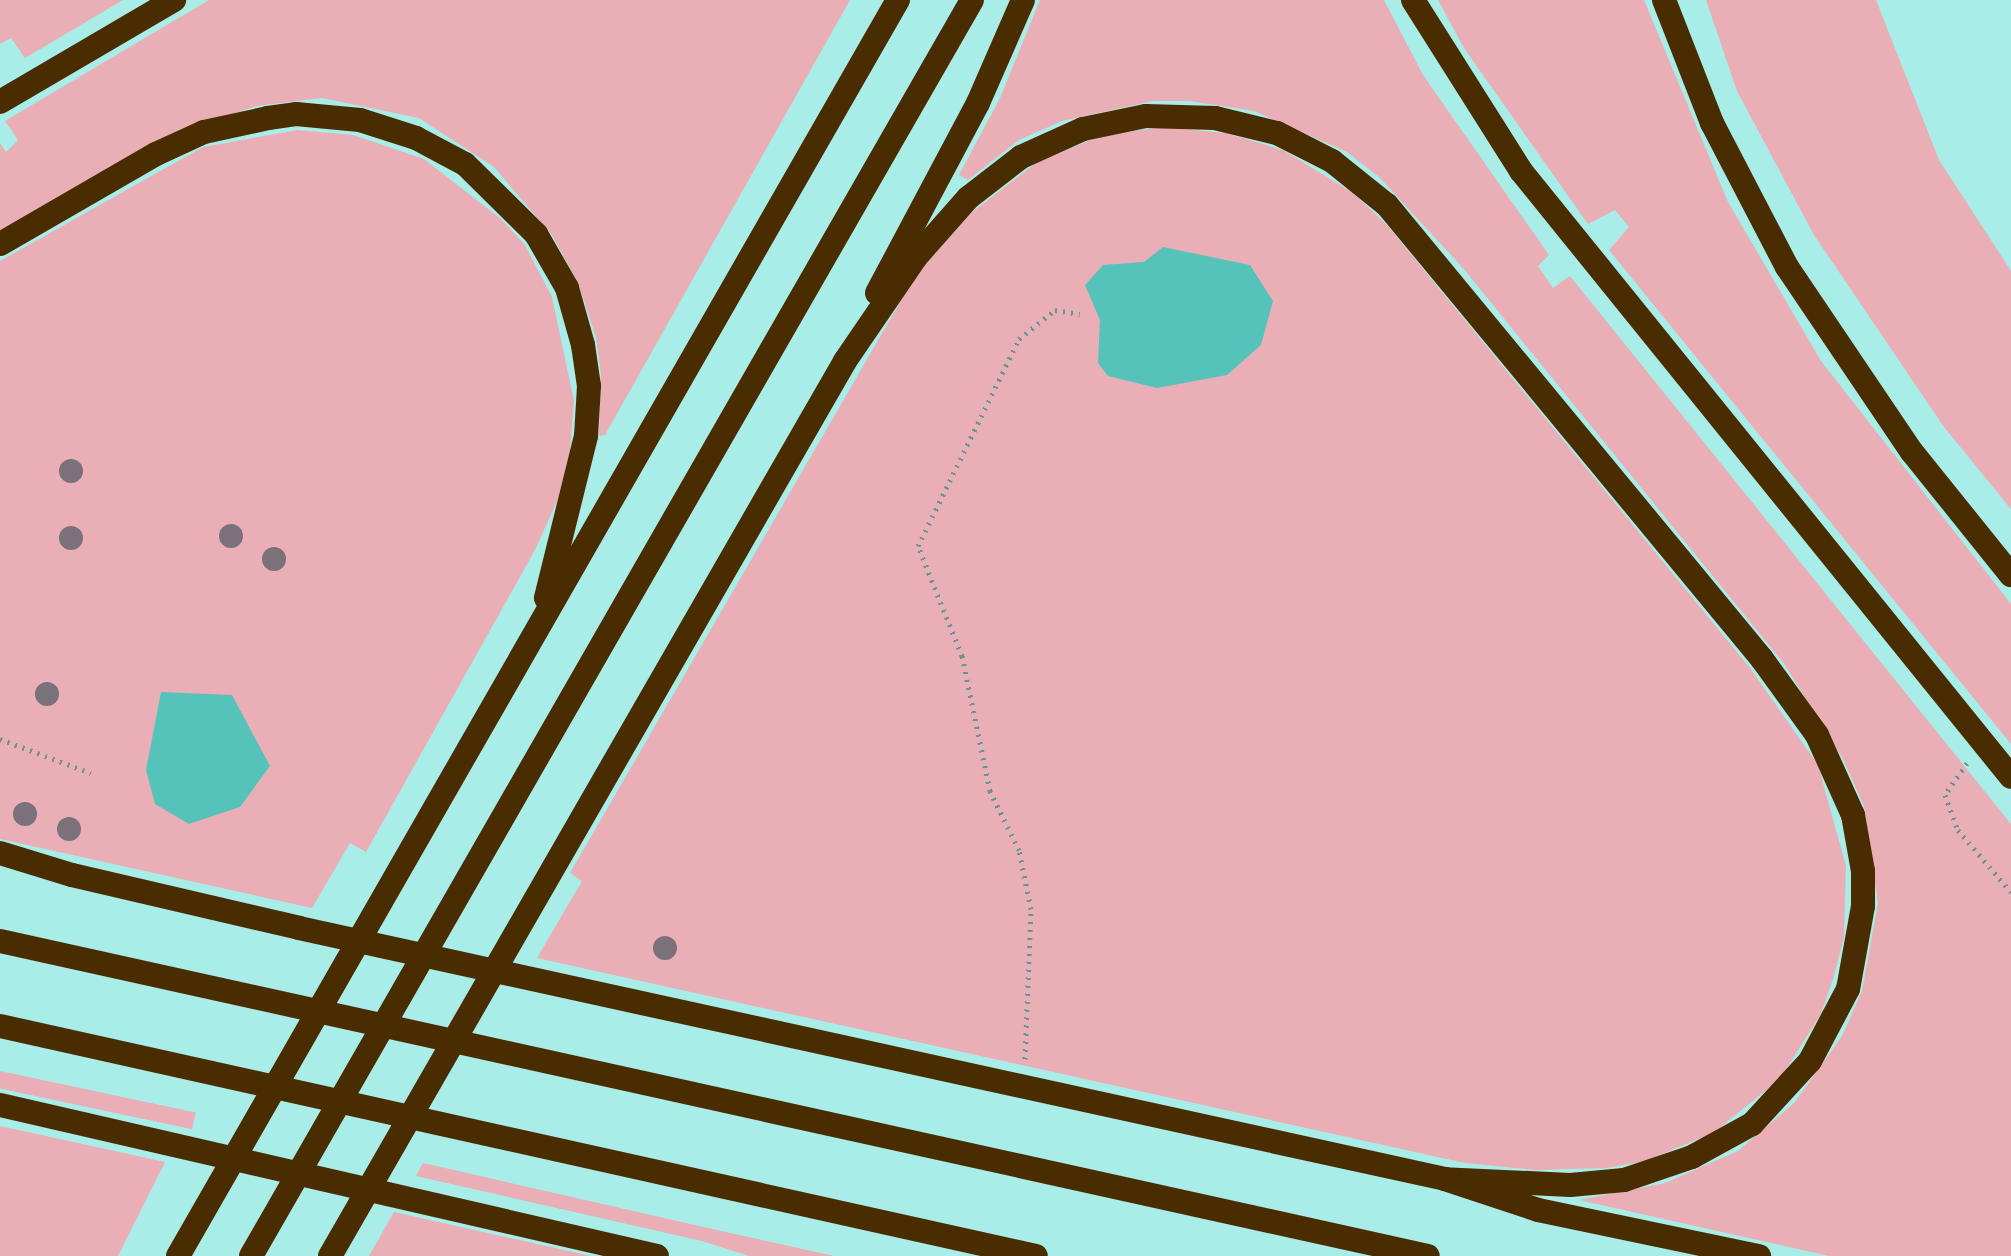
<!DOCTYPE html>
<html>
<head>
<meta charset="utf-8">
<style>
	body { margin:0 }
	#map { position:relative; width:2011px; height:1256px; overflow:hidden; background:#a8ede7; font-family:"DM Sans",sans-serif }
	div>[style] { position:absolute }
	.green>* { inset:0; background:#eaaeb6; transform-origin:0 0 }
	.water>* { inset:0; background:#56c3bb }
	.path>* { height:5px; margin-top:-2.5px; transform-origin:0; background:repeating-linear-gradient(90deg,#649591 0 2px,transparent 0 8px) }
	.highway>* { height:24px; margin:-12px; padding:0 12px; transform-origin:12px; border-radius:12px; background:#4a2c01 }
	.trees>* { width:24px; height:24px; margin:-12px; border-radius:50%; background:#7a717a }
	span { translate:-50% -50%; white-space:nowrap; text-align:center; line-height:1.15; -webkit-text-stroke:8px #b5faf4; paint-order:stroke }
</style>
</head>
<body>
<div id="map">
	<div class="green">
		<div style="clip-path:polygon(0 0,123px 0,25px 58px,11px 38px,0 44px)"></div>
		<div style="clip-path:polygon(209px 0,850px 0,605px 435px,599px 436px,601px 375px,596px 337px,578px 283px,552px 235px,494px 167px,419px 118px,322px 98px,257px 106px,183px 130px,0 230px,0 143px,6px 152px,18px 140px,5px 121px)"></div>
		<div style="clip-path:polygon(1040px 0,1384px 0,1423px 75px,1549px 255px,1538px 266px,1553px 288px,1570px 276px,2011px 824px,2011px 1256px,1829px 1256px,1579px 1200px,1665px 1183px,1738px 1151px,1794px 1103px,1842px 1036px,1862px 991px,1878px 903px,1864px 806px,1843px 759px,1785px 665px,1463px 268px,1379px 177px,1347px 152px,1254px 111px,1189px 101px,1153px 101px,1062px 121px,1019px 140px,968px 180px,959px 175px,1000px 98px)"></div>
		<div style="clip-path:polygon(1438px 0,1644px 0,1728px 202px,1821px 361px,2011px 604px,2011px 744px,1609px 250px,1629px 227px,1615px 210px,1588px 224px,1464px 48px)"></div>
		<div style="clip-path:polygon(1706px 0,1876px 0,1939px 160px,2011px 271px,2011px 509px,1944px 427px,1814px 235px,1737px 91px)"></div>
		<div style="clip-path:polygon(1162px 127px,1225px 133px,1283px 150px,1353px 193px,1387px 225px,1750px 668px,1818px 765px,1846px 866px,1844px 937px,1834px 976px,1821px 1014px,1780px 1079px,1713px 1133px,1645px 1161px,1607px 1168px,1535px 1170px,1465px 1163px,537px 958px,582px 881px,570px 873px,914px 278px,971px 213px,1036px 163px,1100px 136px)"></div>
		<div style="clip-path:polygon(297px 130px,353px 135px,424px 159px,501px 219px,525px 245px,552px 297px,574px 401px,570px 451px,558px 499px,535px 550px,366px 852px,350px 843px,312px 908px,0 839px,0 261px,203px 147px)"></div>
		<div style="left:0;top:1071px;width:200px;height:17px;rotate:12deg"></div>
		<div style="clip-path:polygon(0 1126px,165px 1162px,118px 1256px,0 1256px)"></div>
		<div style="clip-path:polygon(423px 1163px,708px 1228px,834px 1256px,749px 1256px,702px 1241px,416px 1176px)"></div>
		<div style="clip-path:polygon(394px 1212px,591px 1256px,369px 1256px)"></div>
	</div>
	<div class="water">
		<div style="clip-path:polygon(1163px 247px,1250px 265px,1273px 301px,1261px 345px,1227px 375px,1157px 388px,1108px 376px,1098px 363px,1100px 320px,1085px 285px,1103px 265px,1144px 262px)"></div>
		<div style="clip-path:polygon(161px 692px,232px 695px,270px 766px,240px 807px,189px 824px,155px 804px,146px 770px)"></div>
	</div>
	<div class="path">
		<div style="left:0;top:739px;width:97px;rotate:20.5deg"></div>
		<div style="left:1967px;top:763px;width:39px;rotate:125deg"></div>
		<div style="left:1945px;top:795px;width:37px;rotate:70deg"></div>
		<div style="left:1958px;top:830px;width:82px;rotate:49.5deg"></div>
		<div style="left:1025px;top:1059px;width:150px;rotate:-87.7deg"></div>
		<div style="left:1031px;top:909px;width:60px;rotate:-101.5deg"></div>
		<div style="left:1019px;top:850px;width:66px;rotate:-116.2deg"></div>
		<div style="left:990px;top:791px;width:138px;rotate:-101.7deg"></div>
		<div style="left:962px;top:656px;width:118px;rotate:-111.8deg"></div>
		<div style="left:918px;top:546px;width:230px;rotate:-64deg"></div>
		<div style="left:1019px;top:339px;width:46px;rotate:-38.9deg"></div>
		<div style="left:1055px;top:310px;width:25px;rotate:9deg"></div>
	</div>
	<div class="highway">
		<div style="left:1413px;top:0;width:202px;rotate:57.7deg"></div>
		<div style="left:1521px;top:171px;width:779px;rotate:51.04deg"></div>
		<div style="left:1664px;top:0;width:132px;rotate:68.7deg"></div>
		<div style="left:1712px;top:123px;width:162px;rotate:62.5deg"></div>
		<div style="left:1787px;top:267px;width:223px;rotate:56deg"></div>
		<div style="left:1912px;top:452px;width:158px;rotate:51.2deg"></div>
		<div style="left:0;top:102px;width:202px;rotate:-30.4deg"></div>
		<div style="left:0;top:244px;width:180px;rotate:-30deg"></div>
		<div style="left:156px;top:154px;width:53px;rotate:-24.6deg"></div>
		<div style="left:204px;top:132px;width:66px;rotate:-12.3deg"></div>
		<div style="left:268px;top:118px;width:28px;rotate:-8deg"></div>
		<div style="left:296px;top:114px;width:64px;rotate:5.4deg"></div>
		<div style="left:360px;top:120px;width:59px;rotate:17.8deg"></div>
		<div style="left:416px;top:138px;width:55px;rotate:28deg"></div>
		<div style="left:465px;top:164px;width:100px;rotate:44.6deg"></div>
		<div style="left:536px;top:234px;width:62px;rotate:60.1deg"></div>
		<div style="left:567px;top:288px;width:59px;rotate:74.3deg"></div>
		<div style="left:583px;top:345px;width:41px;rotate:81.7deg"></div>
		<div style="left:589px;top:386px;width:50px;rotate:93.4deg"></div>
		<div style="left:586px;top:436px;width:167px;rotate:103.9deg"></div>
		<div style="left:877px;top:293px;width:215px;rotate:-62deg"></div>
		<div style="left:978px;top:103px;width:112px;rotate:-66.4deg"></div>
		<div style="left:0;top:853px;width:75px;rotate:17deg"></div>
		<div style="left:72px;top:875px;width:233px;rotate:13.1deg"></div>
		<div style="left:299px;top:928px;width:1173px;rotate:12.35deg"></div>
		<div style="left:1445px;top:1179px;width:98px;rotate:18.4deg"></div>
		<div style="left:1538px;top:1210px;width:226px;rotate:11.8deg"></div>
		<div style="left:0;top:941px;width:1462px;rotate:12.44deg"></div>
		<div style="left:0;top:1026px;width:1061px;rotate:12.52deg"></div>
		<div style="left:0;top:1105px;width:674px;rotate:12.94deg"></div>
		<div style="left:178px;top:1256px;width:1448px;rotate:-60.18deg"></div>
		<div style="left:251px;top:1256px;width:1448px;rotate:-60.14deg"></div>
		<div style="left:330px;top:1256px;width:1033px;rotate:-60.08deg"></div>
		<div style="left:845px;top:361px;width:126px;rotate:-55.7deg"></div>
		<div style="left:916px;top:257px;width:79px;rotate:-48.6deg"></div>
		<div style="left:968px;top:198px;width:67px;rotate:-37.7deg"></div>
		<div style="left:1021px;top:157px;width:68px;rotate:-24.3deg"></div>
		<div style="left:1083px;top:129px;width:64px;rotate:-11.7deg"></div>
		<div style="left:1146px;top:116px;width:69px;rotate:1.7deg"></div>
		<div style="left:1215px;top:118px;width:64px;rotate:13.6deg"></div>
		<div style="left:1277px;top:133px;width:62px;rotate:27deg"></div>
		<div style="left:1332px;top:161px;width:70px;rotate:38.7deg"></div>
		<div style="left:1387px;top:205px;width:589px;rotate:50.44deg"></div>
		<div style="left:1762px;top:659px;width:94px;rotate:54.1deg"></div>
		<div style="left:1817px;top:735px;width:88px;rotate:65.8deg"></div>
		<div style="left:1853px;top:815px;width:57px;rotate:79.9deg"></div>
		<div style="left:1863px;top:871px;width:35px;rotate:90deg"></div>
		<div style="left:1863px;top:906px;width:84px;rotate:100.2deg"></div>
		<div style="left:1848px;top:989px;width:81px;rotate:117.8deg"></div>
		<div style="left:1810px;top:1061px;width:86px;rotate:132.6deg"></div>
		<div style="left:1752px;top:1124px;width:68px;rotate:151.2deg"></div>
		<div style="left:1692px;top:1157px;width:72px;rotate:161.3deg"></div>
		<div style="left:1624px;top:1180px;width:54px;rotate:174.7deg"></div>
		<div style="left:1570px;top:1185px;width:125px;rotate:-177.3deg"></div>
	</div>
	<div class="trees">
		<div style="left:71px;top:471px"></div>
		<div style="left:231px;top:536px"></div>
		<div style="left:71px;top:538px"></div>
		<div style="left:274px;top:559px"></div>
		<div style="left:47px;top:694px"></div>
		<div style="left:25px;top:814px"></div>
		<div style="left:69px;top:829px"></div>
		<div style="left:665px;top:948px"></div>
	</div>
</div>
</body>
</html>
